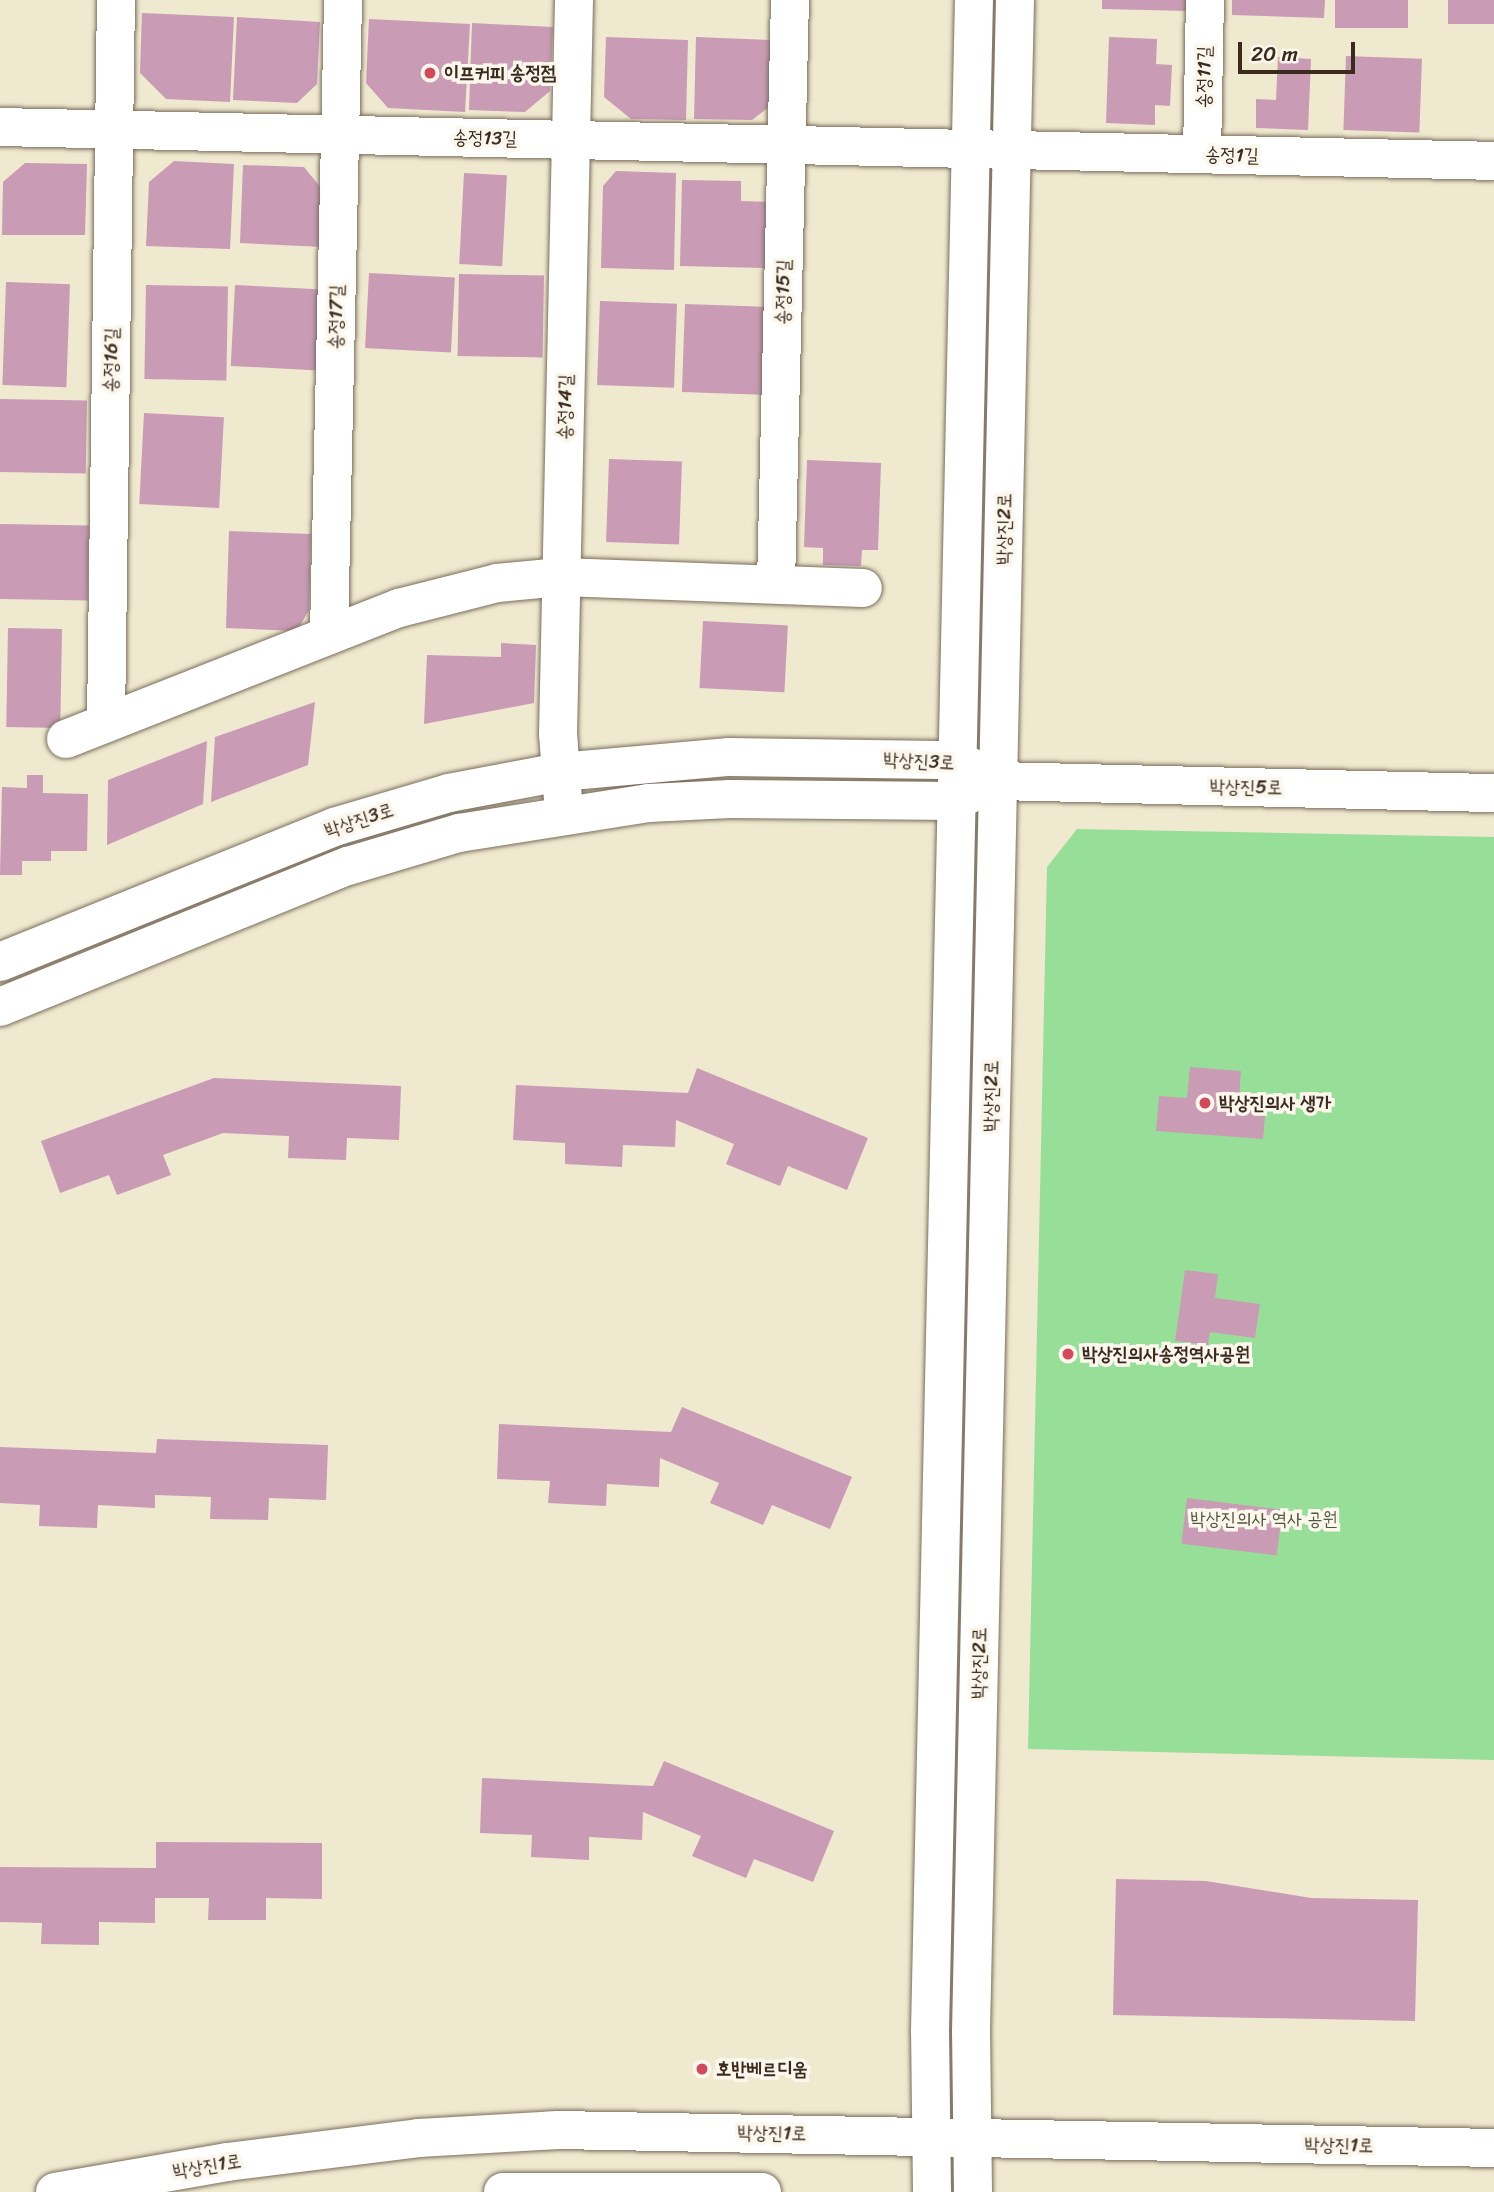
<!DOCTYPE html>
<html>
<head>
<meta charset="utf-8">
<style>
	body { margin:0 }
	#map { position:relative; width:1494px; height:2192px; overflow:hidden; background:#efe9cf; font-family:Sriracha,"Poor Story",sans-serif }
	div>[style] { position:absolute }
	.green>* { inset:0; background:#97df99 }
	.building>* { inset:0; background:#c99bb5; transform-origin:0 0 }
	.roads { filter:drop-shadow(0 0 2px #7a6d5c) drop-shadow(0 0 2px #7a6d5c) }
	.minor>* { height:38px; margin:-19px; padding:0 19px; transform-origin:19px; border-radius:19px; background:#fff }
	.tertiary>* { height:38px; margin:-19px; padding:0 19px; transform-origin:19px; border-radius:19px; background:#fff }
	.dots>* { width:19px; height:19px; translate:-50% -50%; box-sizing:border-box; border:4px solid #fbf7ec; border-radius:50% }
	span { translate:-50% -50%; white-space:nowrap; text-align:center; line-height:1.15; -webkit-text-stroke:7px #fbf7ec; paint-order:stroke }
	.poi-label { font-size:19px; color:#3b2a1e; font-weight:700 }
	.left { translate:0 -50%; text-align:left }
	.street-label { font-size:19px; color:#3b2a1e }
	.park-label { font-size:19px; color:#52573d }
	.scale { position:absolute; left:1238px; top:42px; width:117px; height:32px; box-sizing:border-box; border:4px solid #3b2a1e; border-top:0; padding-left:9px; font-size:21px; line-height:24px; white-space:nowrap; color:#3b2a1e; -webkit-text-stroke:5px #fbf7ec; paint-order:stroke }
</style>
</head>
<body>
<div id="map">
	<div class="green">
		<div style="clip-path:polygon(1077px 829px,1494px 837px,1494px 1760px,1028px 1749px,1047px 867px)"></div>
	</div>
	<div class="building">
		<div style="clip-path:polygon(1102px 0,1190px 0,1189px 11px,1102px 9px)"></div>
		<div style="clip-path:polygon(1232px 0,1325px 0,1324px 18px,1232px 15px)"></div>
		<div style="left:1335px;top:0;width:73px;height:28px"></div>
		<div style="left:1448px;top:0;width:46px;height:24px"></div>
		<div style="clip-path:polygon(142px 13px,234px 17px,230px 102px,166px 99px,140px 73px)"></div>
		<div style="clip-path:polygon(237px 17px,320px 22px,317px 84px,297px 103px,233px 100px)"></div>
		<div style="clip-path:polygon(369px 19px,470px 24px,465px 112px,388px 108px,366px 83px)"></div>
		<div style="clip-path:polygon(472px 23px,553px 27px,550px 91px,525px 112px,469px 110px)"></div>
		<div style="clip-path:polygon(606px 37px,688px 40px,686px 120px,631px 119px,604px 97px)"></div>
		<div style="clip-path:polygon(696px 37px,771px 40px,769px 107px,752px 120px,694px 119px)"></div>
		<div style="clip-path:polygon(1109px 37px,1157px 39px,1156px 64px,1172px 65px,1170px 106px,1155px 105px,1155px 125px,1106px 123px)"></div>
		<div style="left:1346px;top:56px;width:76px;height:74px;rotate:2deg"></div>
		<div style="clip-path:polygon(1278px 57px,1311px 59px,1308px 130px,1256px 128px,1256px 99px,1276px 100px)"></div>
		<div style="clip-path:polygon(174px 161px,234px 164px,230px 249px,146px 246px,149px 182px)"></div>
		<div style="clip-path:polygon(25px 163px,87px 164px,85px 235px,2px 235px,3px 182px)"></div>
		<div style="clip-path:polygon(243px 165px,304px 167px,326px 194px,323px 247px,240px 243px)"></div>
		<div style="clip-path:polygon(616px 171px,676px 173px,674px 270px,601px 268px,603px 186px)"></div>
		<div style="left:464px;top:173px;width:43px;height:91px;rotate:3deg"></div>
		<div style="clip-path:polygon(682px 180px,741px 181px,741px 201px,769px 202px,767px 268px,680px 266px)"></div>
		<div style="left:369px;top:273px;width:86px;height:75px;rotate:3deg"></div>
		<div style="left:459px;top:274px;width:85px;height:82px;rotate:1deg"></div>
		<div style="left:6px;top:282px;width:64px;height:103px;rotate:2deg"></div>
		<div style="left:146px;top:285px;width:82px;height:94px;rotate:1deg"></div>
		<div style="left:235px;top:285px;width:87px;height:81px;rotate:3deg"></div>
		<div style="left:600px;top:301px;width:77px;height:84px;rotate:2deg"></div>
		<div style="left:685px;top:304px;width:80px;height:88px;rotate:2deg"></div>
		<div style="left:0;top:399px;width:87px;height:73px;rotate:1deg"></div>
		<div style="left:144px;top:413px;width:80px;height:91px;rotate:3deg"></div>
		<div style="left:609px;top:459px;width:73px;height:83px;rotate:2deg"></div>
		<div style="clip-path:polygon(807px 460px,881px 463px,878px 550px,862px 550px,861px 566px,823px 565px,823px 548px,804px 547px)"></div>
		<div style="left:0;top:524px;width:89px;height:75px;rotate:1deg"></div>
		<div style="clip-path:polygon(229px 531px,311px 534px,309px 610px,297px 631px,226px 628px)"></div>
		<div style="left:703px;top:621px;width:85px;height:67px;rotate:3deg"></div>
		<div style="left:8px;top:628px;width:54px;height:99px;rotate:1deg"></div>
		<div style="clip-path:polygon(501px 643px,536px 645px,534px 703px,424px 724px,427px 655px,501px 657px)"></div>
		<div style="clip-path:polygon(315px 702px,308px 765px,211px 802px,215px 737px)"></div>
		<div style="clip-path:polygon(207px 741px,203px 804px,107px 845px,108px 780px)"></div>
		<div style="clip-path:polygon(27px 775px,43px 775px,43px 793px,88px 794px,87px 851px,51px 851px,51px 861px,22px 861px,22px 875px,0 875px,2px 787px,27px 788px)"></div>
		<div style="clip-path:polygon(1190px 1067px,1241px 1071px,1239px 1101px,1266px 1104px,1263px 1139px,1156px 1131px,1159px 1096px,1187px 1098px)"></div>
		<div style="clip-path:polygon(697px 1068px,868px 1138px,847px 1190px,788px 1166px,780px 1186px,726px 1164px,734px 1144px,676px 1120px,675px 1147px,623px 1145px,622px 1167px,565px 1164px,565px 1143px,513px 1140px,516px 1085px,688px 1093px)"></div>
		<div style="clip-path:polygon(214px 1078px,401px 1086px,399px 1140px,347px 1138px,346px 1160px,288px 1158px,289px 1136px,223px 1133px,163px 1155px,171px 1175px,117px 1195px,109px 1175px,60px 1193px,41px 1141px)"></div>
		<div style="clip-path:polygon(1185px 1270px,1218px 1274px,1215px 1298px,1260px 1304px,1255px 1338px,1210px 1332px,1208px 1345px,1175px 1341px)"></div>
		<div style="clip-path:polygon(682px 1407px,852px 1477px,830px 1529px,772px 1505px,763px 1525px,710px 1503px,719px 1483px,660px 1458px,659px 1487px,607px 1484px,606px 1506px,548px 1503px,550px 1481px,497px 1479px,499px 1424px,671px 1432px)"></div>
		<div style="clip-path:polygon(157px 1439px,328px 1445px,326px 1500px,269px 1498px,268px 1520px,210px 1519px,211px 1497px,155px 1495px,155px 1508px,98px 1505px,97px 1528px,39px 1526px,40px 1505px,0 1503px,0 1447px,156px 1453px)"></div>
		<div style="left:1187px;top:1498px;width:96px;height:46px;rotate:7deg"></div>
		<div style="clip-path:polygon(664px 1761px,834px 1831px,813px 1882px,754px 1859px,746px 1878px,692px 1856px,701px 1836px,643px 1812px,642px 1840px,589px 1837px,589px 1860px,531px 1857px,532px 1835px,480px 1833px,482px 1778px,653px 1786px)"></div>
		<div style="clip-path:polygon(156px 1842px,322px 1843px,322px 1899px,266px 1898px,266px 1920px,208px 1920px,209px 1898px,155px 1898px,155px 1923px,99px 1922px,99px 1945px,41px 1944px,42px 1923px,0 1922px,0 1867px,156px 1868px)"></div>
		<div style="clip-path:polygon(1116px 1879px,1206px 1881px,1311px 1898px,1418px 1900px,1415px 2021px,1113px 2015px)"></div>
	</div>
	<div class="roads">
		<div class="minor">
			<div style="left:0;top:127px;width:1494px;rotate:1.3deg"></div>
			<div style="left:1202px;top:154px;width:154px;rotate:-88.9deg"></div>
			<div style="left:776px;top:584px;width:584px;rotate:-88.63deg"></div>
			<div style="left:329px;top:634px;width:634px;rotate:-88.73deg"></div>
			<div style="left:106px;top:721px;width:721px;rotate:-89.21deg"></div>
			<div style="left:66px;top:739px;width:358px;rotate:-21.5deg"></div>
			<div style="left:399px;top:608px;width:101px;rotate:-14.3deg"></div>
			<div style="left:497px;top:583px;width:64px;rotate:-5.4deg"></div>
			<div style="left:561px;top:577px;width:302px;rotate:2.1deg"></div>
			<div style="left:998px;top:781px;width:496px;rotate:1.4deg"></div>
			<div style="left:564px;top:813px;width:79px;rotate:-94.3deg"></div>
			<div style="left:558px;top:734px;width:734px;rotate:-88.75deg"></div>
		</div>
		<div class="tertiary">
			<div style="left:0;top:962px;width:360px;rotate:-22deg"></div>
			<div style="left:334px;top:827px;width:120px;rotate:-16.5deg"></div>
			<div style="left:449px;top:793px;width:113px;rotate:-10.7deg"></div>
			<div style="left:560px;top:772px;width:170px;rotate:-5.1deg"></div>
			<div style="left:729px;top:757px;width:228px;rotate:0.8deg"></div>
			<div style="left:957px;top:760px;width:27px;rotate:27deg"></div>
			<div style="left:0;top:1007px;width:375px;rotate:-22.1deg"></div>
			<div style="left:348px;top:866px;width:116px;rotate:-16.6deg"></div>
			<div style="left:459px;top:833px;width:192px;rotate:-9deg"></div>
			<div style="left:649px;top:803px;width:81px;rotate:-2.8deg"></div>
			<div style="left:730px;top:799px;width:226px;rotate:0.5deg"></div>
			<div style="left:956px;top:801px;width:27px;rotate:-27deg"></div>
			<div style="left:55px;top:2192px;width:175px;rotate:-9.9deg"></div>
			<div style="left:227px;top:2162px;width:193px;rotate:-7.1deg"></div>
			<div style="left:419px;top:2138px;width:139px;rotate:-3.3deg"></div>
			<div style="left:558px;top:2130px;width:936px;rotate:1.1deg"></div>
			<div style="left:503px;top:2192px;width:259px"></div>
			<div style="left:932px;top:2192px;width:161px;rotate:-90.7deg"></div>
			<div style="left:930px;top:2031px;width:2031px;rotate:-88.76deg"></div>
			<div style="left:973px;top:2192px;width:160px;rotate:-90.7deg"></div>
			<div style="left:971px;top:2032px;width:2032px;rotate:-88.76deg"></div>
		</div>
	</div>
	<div class="dots">
		<div style="left:430px;top:73px;background:#d1495b"></div>
		<div style="left:1205px;top:1103px;background:#d1495b"></div>
		<div style="left:1068px;top:1354px;background:#d1495b"></div>
		<div style="left:702px;top:2069px;background:#d1495b"></div>
	</div>
	<div class="poi-label">
		<span class="left" style="left:444px;top:73px">이프커피 송정점</span>
		<span class="left" style="left:1219px;top:1103px">박상진의사 생가</span>
		<span class="left" style="left:1082px;top:1354px">박상진의사송정역사공원</span>
		<span class="left" style="left:716px;top:2069px">호반베르디움</span>
	</div>
	<div class="street-label">
		<span style="left:1204px;top:77px;rotate:-89deg">송정11길</span>
		<span style="left:485px;top:138px;rotate:1deg">송정13길</span>
		<span style="left:1232px;top:155px;rotate:1deg">송정1길</span>
		<span style="left:783px;top:292px;rotate:-89deg">송정15길</span>
		<span style="left:336px;top:317px;rotate:-89deg">송정17길</span>
		<span style="left:111px;top:360px;rotate:-89deg">송정16길</span>
		<span style="left:565px;top:407px;rotate:-89deg">송정14길</span>
		<span style="left:1004px;top:529px;rotate:-89deg">박상진2로</span>
		<span style="left:919px;top:761px;rotate:3deg">박상진3로</span>
		<span style="left:1246px;top:787px;rotate:1deg">박상진5로</span>
		<span style="left:359px;top:820px;rotate:-18deg">박상진3로</span>
		<span style="left:991px;top:1096px;rotate:-89deg">박상진2로</span>
		<span style="left:979px;top:1663px;rotate:-89deg">박상진2로</span>
		<span style="left:772px;top:2133px;rotate:1deg">박상진1로</span>
		<span style="left:1339px;top:2145px;rotate:1deg">박상진1로</span>
		<span style="left:207px;top:2166px;rotate:-9deg">박상진1로</span>
	</div>
	<div class="park-label">
		<span style="left:1264px;top:1519px">박상진의사 역사 공원</span>
	</div>
	<div class="scale">20 m</div>
</div>
</body>
</html>
